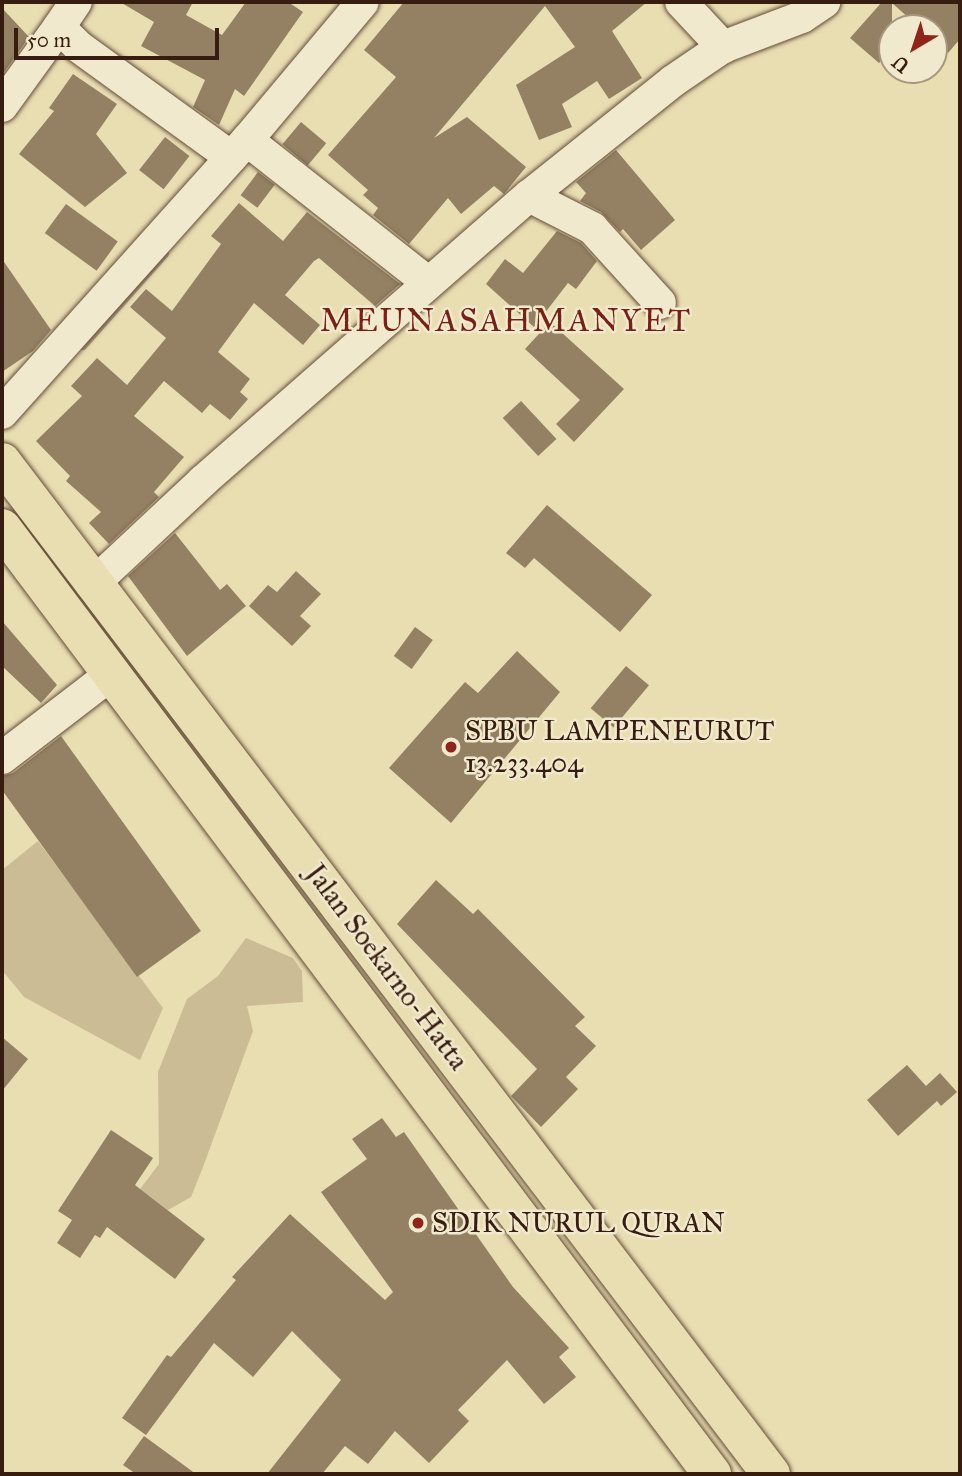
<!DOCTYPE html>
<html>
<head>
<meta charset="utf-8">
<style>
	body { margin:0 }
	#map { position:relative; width:962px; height:1476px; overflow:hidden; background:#e9ddb2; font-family:"IM FELL Great Primer",serif }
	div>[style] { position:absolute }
	.green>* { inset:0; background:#cbbc96 }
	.stream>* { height:8px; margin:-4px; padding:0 4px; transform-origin:4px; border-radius:4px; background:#ac9c7b }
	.building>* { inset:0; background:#948164; transform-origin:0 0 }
	.roads { filter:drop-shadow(0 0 2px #644d38) drop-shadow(0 0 2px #644d38) }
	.street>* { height:32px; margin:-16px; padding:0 16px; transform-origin:16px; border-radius:16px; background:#f1e9cd }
	.highway>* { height:38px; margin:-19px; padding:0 19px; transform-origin:19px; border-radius:19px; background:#e9ddb2 }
	.dots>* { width:19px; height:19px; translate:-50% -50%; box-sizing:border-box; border:4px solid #f1e9cd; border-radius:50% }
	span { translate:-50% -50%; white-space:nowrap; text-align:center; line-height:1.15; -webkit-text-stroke:5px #f1e9cd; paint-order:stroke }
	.poi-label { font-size:28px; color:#371d0f }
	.left { translate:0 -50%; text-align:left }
	.street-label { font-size:28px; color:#371d0f }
	.quarter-label { font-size:32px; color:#7a1f14; letter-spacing:2px }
	.frame { position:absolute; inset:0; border:4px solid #371d0f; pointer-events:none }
	.north { position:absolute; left:878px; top:14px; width:70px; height:70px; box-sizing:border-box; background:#f1e9cd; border:2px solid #a79781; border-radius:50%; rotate:219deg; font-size:19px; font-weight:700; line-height:28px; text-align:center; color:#371d0f }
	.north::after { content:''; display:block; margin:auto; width:24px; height:32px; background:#8f2418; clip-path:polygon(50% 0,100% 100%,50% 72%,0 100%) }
	.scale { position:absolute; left:14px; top:28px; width:205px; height:32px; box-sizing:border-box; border:4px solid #371d0f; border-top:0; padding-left:9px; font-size:21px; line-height:24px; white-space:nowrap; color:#371d0f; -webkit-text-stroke:5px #f1e9cd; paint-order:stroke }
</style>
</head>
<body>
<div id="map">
	<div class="green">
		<div style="clip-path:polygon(38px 841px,163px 1008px,140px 1060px,24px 997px,2px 970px,2px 870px)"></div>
		<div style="clip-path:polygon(246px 938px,293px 958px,302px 971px,303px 1002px,247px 1006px,253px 1031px,203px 1167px,191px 1197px,168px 1210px,140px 1189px,159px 1164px,158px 1072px,187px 999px,218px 976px)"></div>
	</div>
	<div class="stream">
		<div style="left:83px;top:346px;width:123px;rotate:-48.3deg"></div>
	</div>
	<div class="building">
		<div style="clip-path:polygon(120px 2px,193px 2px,186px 15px,222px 35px,246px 2px,288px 2px,303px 12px,244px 96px,235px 89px,219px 125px,193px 107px,205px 80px,141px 46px,154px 22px)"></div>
		<div style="clip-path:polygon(404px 2px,647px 2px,612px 31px,642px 78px,609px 99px,597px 81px,562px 104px,572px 127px,539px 140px,516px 85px,575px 47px,545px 6px,434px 138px,467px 117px,526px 167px,504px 194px,494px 186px,461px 214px,448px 198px,409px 244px,373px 215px,378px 208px,363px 195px,368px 190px,328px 155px,396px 77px,364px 50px)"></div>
		<div style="clip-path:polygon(882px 2px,960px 2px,960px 39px,948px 53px,934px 40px,934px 28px,920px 28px,892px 3px,892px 49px,879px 63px,850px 38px)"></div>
		<div style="clip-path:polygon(2px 8px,29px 37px,2px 75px)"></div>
		<div style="clip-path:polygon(73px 74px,117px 104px,96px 134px,127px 173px,85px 207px,19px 154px,54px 111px,49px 108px)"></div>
		<div style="left:301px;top:122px;width:33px;height:29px;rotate:40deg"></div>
		<div style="left:165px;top:137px;width:31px;height:42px;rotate:38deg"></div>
		<div style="clip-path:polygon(616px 150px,675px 220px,641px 250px,623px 229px,620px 232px,601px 212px,580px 201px,586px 193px,576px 182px)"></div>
		<div style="left:258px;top:172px;width:21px;height:29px;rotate:37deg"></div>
		<div style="clip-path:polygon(239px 203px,283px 241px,307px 212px,400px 284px,375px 306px,319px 258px,314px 261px,285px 295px,320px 325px,303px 345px,254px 303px,218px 352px,250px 379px,240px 392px,248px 399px,230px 420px,210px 404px,202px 413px,164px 381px,134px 416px,184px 457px,154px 492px,159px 497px,109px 544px,89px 523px,101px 512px,66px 481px,70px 476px,36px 441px,82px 396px,71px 386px,97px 358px,127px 385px,166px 338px,130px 307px,146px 289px,172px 311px,221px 244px,211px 236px)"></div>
		<div style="left:66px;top:204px;width:64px;height:36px;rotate:36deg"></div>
		<div style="clip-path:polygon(557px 231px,581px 243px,597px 261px,576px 289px,568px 283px,534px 327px,486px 284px,505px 259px,523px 273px)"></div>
		<div style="clip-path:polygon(2px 259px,51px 330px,33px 351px,2px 372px)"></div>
		<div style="clip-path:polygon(550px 322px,624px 389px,574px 442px,556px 424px,580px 400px,525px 349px)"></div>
		<div style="left:521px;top:401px;width:52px;height:25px;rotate:47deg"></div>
		<div style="clip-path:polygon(547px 505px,652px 595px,620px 632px,534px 558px,525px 568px,506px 553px)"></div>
		<div style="clip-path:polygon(175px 533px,220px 590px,227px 584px,246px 606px,187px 656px,128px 576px)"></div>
		<div style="clip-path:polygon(296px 571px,321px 594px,300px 616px,311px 626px,292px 646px,249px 606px,268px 585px,277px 592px)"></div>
		<div style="clip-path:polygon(2px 621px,57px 685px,41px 703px,2px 666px)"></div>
		<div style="left:415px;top:627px;width:22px;height:36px;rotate:36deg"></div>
		<div style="clip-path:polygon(517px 651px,560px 692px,451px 823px,389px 768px,465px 682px,478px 693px)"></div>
		<div style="left:626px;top:666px;width:30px;height:55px;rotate:40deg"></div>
		<div style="clip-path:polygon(61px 736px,201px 931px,137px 977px,2px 790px,2px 776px,13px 773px)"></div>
		<div style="clip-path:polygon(436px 880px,473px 914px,478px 909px,585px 1017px,575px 1026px,596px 1046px,566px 1077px,578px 1089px,541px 1127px,511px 1096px,537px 1069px,397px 924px)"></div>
		<div style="clip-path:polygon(2px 1037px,28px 1059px,2px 1091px)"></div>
		<div style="clip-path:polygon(907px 1065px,926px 1086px,940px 1073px,957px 1092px,941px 1106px,937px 1101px,898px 1136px,867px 1100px)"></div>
		<div style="clip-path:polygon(382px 1118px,396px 1137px,404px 1132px,513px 1287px,569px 1348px,559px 1357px,576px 1377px,544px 1404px,507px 1360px,458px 1410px,469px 1421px,429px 1463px,395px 1431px,368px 1464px,345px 1446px,322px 1474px,267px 1474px,341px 1380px,292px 1331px,253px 1377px,214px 1343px,146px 1435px,122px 1418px,167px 1355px,171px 1357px,236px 1280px,232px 1277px,290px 1214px,385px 1300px,393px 1292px,321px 1192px,367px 1159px,352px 1139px)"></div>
		<div style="clip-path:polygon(111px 1130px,153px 1158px,135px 1185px,205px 1239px,175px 1279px,107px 1227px,100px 1238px,95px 1235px,80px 1258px,57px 1243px,72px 1220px,58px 1211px)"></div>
		<div style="clip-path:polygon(144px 1436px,196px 1474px,136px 1474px,123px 1465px)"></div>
	</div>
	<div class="roads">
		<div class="street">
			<div style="left:681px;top:2px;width:62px;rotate:47deg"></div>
			<div style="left:59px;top:27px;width:30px;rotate:-56deg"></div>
			<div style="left:2px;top:106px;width:97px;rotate:-54.2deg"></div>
			<div style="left:59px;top:27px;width:28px;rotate:45deg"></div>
			<div style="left:79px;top:47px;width:188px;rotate:35.9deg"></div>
			<div style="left:247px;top:140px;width:231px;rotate:38.2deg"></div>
			<div style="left:529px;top:196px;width:71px;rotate:26.9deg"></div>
			<div style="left:592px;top:228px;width:101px;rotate:47.8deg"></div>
			<div style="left:2px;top:413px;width:367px;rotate:-48.1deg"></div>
			<div style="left:247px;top:140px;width:180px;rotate:-50deg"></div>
			<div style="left:92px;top:585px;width:152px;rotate:-43.1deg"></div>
			<div style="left:203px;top:481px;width:433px;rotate:-41.2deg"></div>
			<div style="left:529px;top:196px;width:184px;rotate:-38.6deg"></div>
			<div style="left:673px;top:81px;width:60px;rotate:-34.2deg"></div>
			<div style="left:723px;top:47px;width:85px;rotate:-20.8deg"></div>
			<div style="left:802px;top:17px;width:27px;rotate:-34deg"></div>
			<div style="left:2px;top:758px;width:135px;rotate:-37.5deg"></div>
		</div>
		<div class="highway">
			<div style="left:2px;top:462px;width:1271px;rotate:52.77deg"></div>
			<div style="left:2px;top:528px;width:1183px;rotate:53.11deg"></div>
		</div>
	</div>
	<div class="dots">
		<div style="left:451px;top:747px;background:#8f2418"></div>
		<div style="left:418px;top:1223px;background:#8f2418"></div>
	</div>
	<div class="poi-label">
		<span class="left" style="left:465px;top:747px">SPBU LAMPENEURUT<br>13.233.404</span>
		<span class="left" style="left:432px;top:1223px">SDIK NURUL QURAN</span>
	</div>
	<div class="street-label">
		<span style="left:387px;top:967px;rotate:53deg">Jalan Soekarno-Hatta</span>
	</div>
	<div class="quarter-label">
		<span style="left:506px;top:321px">MEUNASAHMANYET</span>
	</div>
	<div class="frame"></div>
	<div class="north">U</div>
	<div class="scale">50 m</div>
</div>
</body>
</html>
